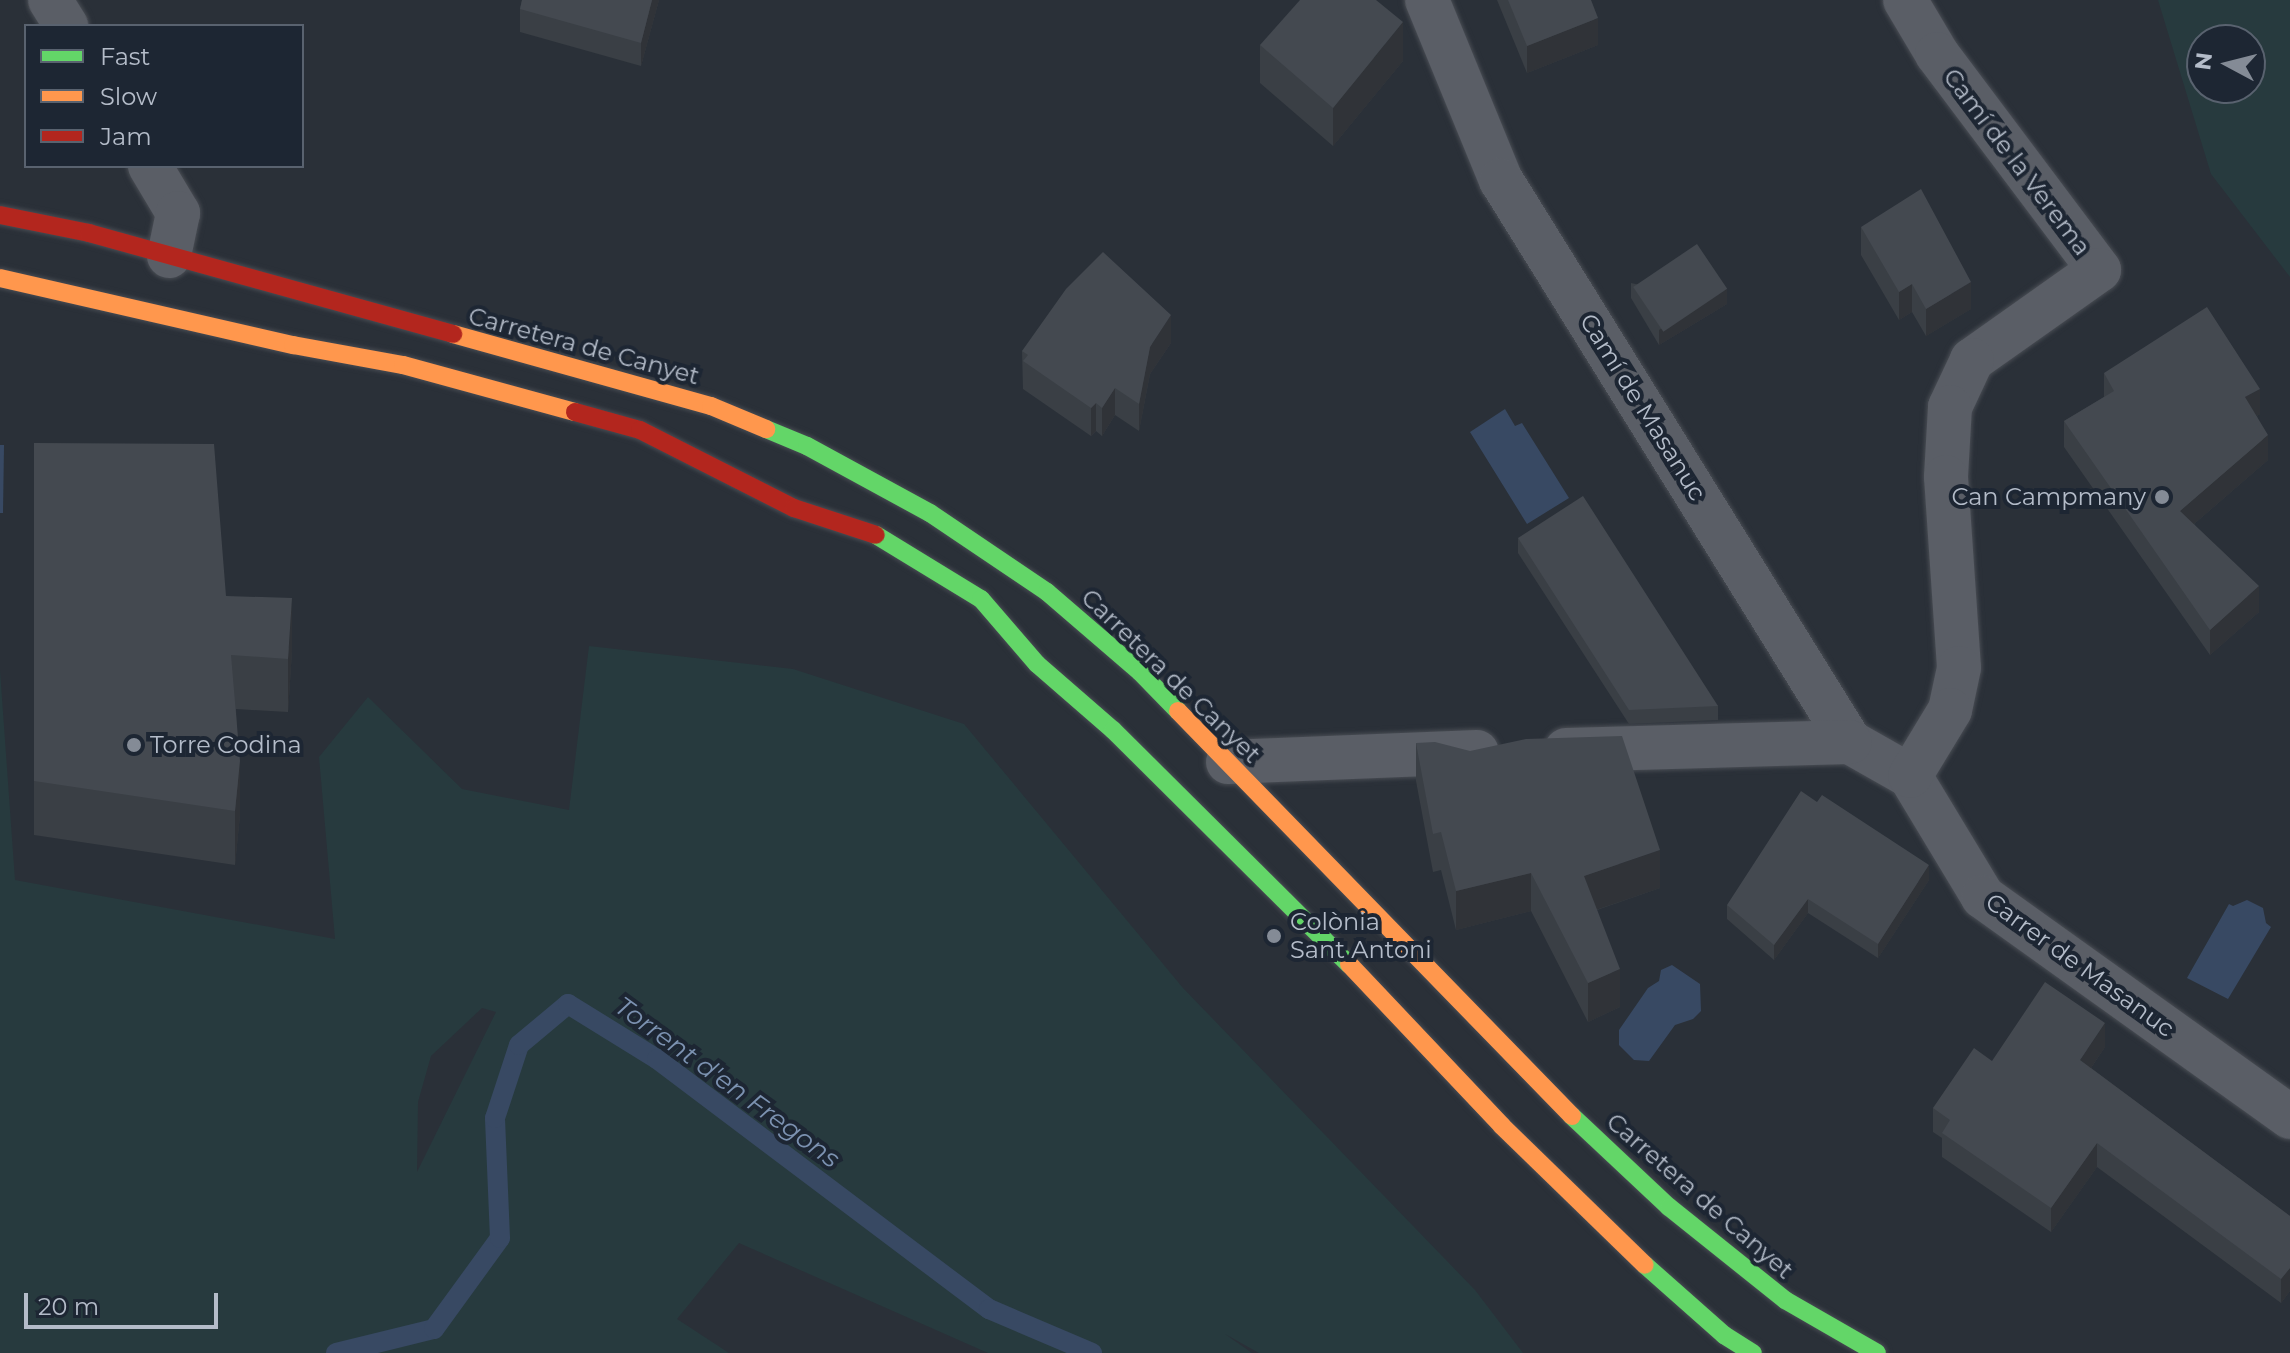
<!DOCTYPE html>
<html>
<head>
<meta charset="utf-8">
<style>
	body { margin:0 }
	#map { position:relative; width:2290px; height:1353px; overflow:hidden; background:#2a3038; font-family:Montserrat,sans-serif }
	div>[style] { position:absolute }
	.green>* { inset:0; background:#273a3e }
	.water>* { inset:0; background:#384963 }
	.stream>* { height:20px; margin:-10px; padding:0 10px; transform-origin:10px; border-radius:10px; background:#384963 }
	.roads { filter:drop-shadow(0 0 2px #484c53) drop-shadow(0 0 2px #484c53) }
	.street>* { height:44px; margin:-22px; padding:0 22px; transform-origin:22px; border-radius:22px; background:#5a5e66 }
	.fast>* { height:18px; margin:-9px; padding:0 9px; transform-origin:9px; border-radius:9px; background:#63d668 }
	.slow>* { height:18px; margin:-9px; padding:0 9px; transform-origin:9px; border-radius:9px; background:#ff974d }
	.jam>* { height:18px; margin:-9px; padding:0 9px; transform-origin:9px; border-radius:9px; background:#b3261e }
	.wall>* { inset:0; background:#3a3f45 }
	.shaded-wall>* { inset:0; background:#303338 }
	.building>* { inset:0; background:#444950; transform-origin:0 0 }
	.dots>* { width:22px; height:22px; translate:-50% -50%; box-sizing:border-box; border:4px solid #1d2633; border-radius:50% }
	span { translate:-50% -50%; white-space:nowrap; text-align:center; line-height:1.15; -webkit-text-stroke:8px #1d2633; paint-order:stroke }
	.street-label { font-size:24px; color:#b4bcc9 }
	.poi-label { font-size:24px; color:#b4bcc9 }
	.right { translate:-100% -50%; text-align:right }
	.left { translate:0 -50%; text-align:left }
	.water-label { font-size:26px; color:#7c92b1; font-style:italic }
	.legend { position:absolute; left:24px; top:24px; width:280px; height:144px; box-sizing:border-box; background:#1d2633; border:2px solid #59626f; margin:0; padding:10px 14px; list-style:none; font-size:24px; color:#b4bcc9 }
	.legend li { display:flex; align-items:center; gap:16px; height:40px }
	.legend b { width:40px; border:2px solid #59626f }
	.north { position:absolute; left:2186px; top:24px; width:80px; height:80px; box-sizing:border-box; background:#1d2633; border:2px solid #59626f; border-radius:50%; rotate:277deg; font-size:22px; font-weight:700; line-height:32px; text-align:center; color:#b4bcc9 }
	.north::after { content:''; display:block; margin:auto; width:28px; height:36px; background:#848b96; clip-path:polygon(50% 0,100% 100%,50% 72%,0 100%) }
	.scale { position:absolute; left:24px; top:1293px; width:194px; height:36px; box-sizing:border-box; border:4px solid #b4bcc9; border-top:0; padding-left:10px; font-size:24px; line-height:28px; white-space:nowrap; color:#b4bcc9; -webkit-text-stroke:6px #1d2633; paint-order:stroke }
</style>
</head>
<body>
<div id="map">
	<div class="green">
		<div style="clip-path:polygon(evenodd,2158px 0,2290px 0,2290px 277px,2211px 174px,2158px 0,2250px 40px,2250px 88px,2202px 88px,2202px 40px,2250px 40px)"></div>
		<div style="clip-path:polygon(evenodd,589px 646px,793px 669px,964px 724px,1183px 988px,1475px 1290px,1523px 1353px,1259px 1353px,1225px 1334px,1252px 1353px,988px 1353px,739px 1243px,677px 1319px,729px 1353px,0 1353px,0 670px,15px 880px,335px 939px,319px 757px,368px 697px,462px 789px,569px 810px,589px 646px,482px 1008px,496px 1012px,417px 1172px,418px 1102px,431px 1056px,482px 1008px)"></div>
	</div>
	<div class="water">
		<div style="clip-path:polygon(1505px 409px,1515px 426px,1522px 423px,1569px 498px,1527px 524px,1470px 432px)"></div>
		<div style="clip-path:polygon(0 445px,4px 445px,3px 513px,0 513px)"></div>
		<div style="clip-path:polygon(2247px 900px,2263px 908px,2266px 923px,2271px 927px,2228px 999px,2187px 978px,2229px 904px,2233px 906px)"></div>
		<div style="clip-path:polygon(1672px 965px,1700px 984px,1701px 1011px,1693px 1019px,1675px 1025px,1649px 1061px,1634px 1060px,1619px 1045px,1619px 1030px,1648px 988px,1659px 981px,1661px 970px)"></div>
	</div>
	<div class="stream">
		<div style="left:336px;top:1353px;width:101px;rotate:-13.8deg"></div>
		<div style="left:434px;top:1329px;width:112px;rotate:-54deg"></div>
		<div style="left:500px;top:1238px;width:120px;rotate:-92.4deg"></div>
		<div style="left:495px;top:1118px;width:77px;rotate:-71.8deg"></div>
		<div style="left:519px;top:1045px;width:64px;rotate:-39.9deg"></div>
		<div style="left:568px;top:1004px;width:105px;rotate:31.7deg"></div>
		<div style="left:657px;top:1059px;width:416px;rotate:37deg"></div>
		<div style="left:989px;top:1309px;width:112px;rotate:23.1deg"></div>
	</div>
	<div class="roads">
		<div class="street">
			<div style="left:50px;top:0;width:31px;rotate:58deg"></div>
			<div style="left:1427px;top:0;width:195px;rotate:67.7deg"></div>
			<div style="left:1501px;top:180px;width:662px;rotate:58.16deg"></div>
			<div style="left:1850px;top:742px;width:69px;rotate:29.5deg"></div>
			<div style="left:1910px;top:776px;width:141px;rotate:58.9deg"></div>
			<div style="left:1983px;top:897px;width:378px;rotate:35.6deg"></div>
			<div style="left:1905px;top:0;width:63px;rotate:59.3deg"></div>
			<div style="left:1937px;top:54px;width:270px;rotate:53.1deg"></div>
			<div style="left:2099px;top:270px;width:156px;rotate:144.7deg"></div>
			<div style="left:1972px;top:360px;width:52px;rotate:115.1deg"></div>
			<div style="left:1950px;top:407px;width:70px;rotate:93.3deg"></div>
			<div style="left:1946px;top:477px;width:191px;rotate:86.1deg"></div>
			<div style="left:1959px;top:668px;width:43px;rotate:102.1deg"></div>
			<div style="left:1950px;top:710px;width:77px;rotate:121.2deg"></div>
			<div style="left:150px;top:166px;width:55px;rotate:59.2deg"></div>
			<div style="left:178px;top:213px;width:44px;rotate:101.8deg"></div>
			<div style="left:1566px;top:750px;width:284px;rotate:-1.6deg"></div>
			<div style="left:1228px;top:762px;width:249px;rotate:-2.3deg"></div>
		</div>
		<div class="fast">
			<div style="left:766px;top:429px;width:44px;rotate:22.5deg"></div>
			<div style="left:807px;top:446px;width:140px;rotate:28.6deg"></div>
			<div style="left:930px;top:513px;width:141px;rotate:34deg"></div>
			<div style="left:1047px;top:592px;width:123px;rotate:40.7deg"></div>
			<div style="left:1140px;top:672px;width:54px;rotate:45.7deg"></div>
			<div style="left:876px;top:535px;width:123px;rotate:31.4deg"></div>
			<div style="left:981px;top:599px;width:86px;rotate:49.3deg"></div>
			<div style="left:1037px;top:664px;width:101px;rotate:41deg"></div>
			<div style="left:1113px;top:730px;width:332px;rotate:44.8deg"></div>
			<div style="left:1572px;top:1116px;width:133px;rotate:43.2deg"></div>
			<div style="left:1669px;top:1207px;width:149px;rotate:38.7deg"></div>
			<div style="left:1785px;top:1300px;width:106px;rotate:29.9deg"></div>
			<div style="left:1645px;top:1265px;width:106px;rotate:41.5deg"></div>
			<div style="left:1724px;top:1335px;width:34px;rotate:32deg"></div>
		</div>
		<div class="slow">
			<div style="left:0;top:278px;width:301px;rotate:12.9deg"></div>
			<div style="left:293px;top:345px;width:112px;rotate:10.3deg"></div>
			<div style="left:403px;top:365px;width:178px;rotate:15.3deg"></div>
			<div style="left:453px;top:334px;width:268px;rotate:15.6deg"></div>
			<div style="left:711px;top:406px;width:60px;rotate:22.7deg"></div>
			<div style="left:1178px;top:711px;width:565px;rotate:45.79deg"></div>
			<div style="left:1349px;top:964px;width:223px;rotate:46.6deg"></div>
			<div style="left:1502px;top:1126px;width:199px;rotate:44.2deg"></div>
		</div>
		<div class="jam">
			<div style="left:0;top:215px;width:91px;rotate:11.4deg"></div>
			<div style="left:89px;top:233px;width:378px;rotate:15.5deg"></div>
			<div style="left:575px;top:412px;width:67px;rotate:15.5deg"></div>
			<div style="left:640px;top:430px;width:173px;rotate:26.9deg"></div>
			<div style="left:794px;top:508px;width:86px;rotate:18.2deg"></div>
		</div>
	</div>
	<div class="wall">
		<div style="clip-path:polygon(522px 0,659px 0,641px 66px,520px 32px,520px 9px)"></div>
		<div style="clip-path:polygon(1497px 0,1591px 0,1598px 45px,1527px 73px)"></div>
		<div style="clip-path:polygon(1260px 45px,1403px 61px,1333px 146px,1260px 83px)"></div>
		<div style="clip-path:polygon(1861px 227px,1971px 309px,1926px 336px,1912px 312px,1899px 320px,1861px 255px)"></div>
		<div style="clip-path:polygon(1631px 283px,1727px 304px,1659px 345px,1631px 298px)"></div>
		<div style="clip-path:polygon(1171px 343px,1150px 374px,1139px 431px,1115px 415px,1102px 436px,1096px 431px,1091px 436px,1023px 389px,1022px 351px)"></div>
		<div style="clip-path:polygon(2104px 373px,2260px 414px,2257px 416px,2268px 460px,2194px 524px,2259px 612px,2210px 655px,2064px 447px,2064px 421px,2104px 397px)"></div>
		<div style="clip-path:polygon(34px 443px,226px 596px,292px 651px,288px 712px,236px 709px,240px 815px,235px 865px,34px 835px)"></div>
		<div style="clip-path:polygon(1518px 538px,1718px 706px,1718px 720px,1629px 724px,1518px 553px)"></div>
		<div style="clip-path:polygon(1416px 743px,1660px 888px,1597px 910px,1620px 1007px,1588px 1022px,1531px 911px,1456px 930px,1441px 870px,1433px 872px,1416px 781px)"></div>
		<div style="clip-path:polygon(1929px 880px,1878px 958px,1808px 913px,1774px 960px,1727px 919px,1727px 905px)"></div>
		<div style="clip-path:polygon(2105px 1047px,2091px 1068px,2290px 1216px,2290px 1291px,2281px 1303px,2097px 1167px,2051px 1232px,1942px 1157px,1942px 1138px,1933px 1132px,1933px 1108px,1992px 1061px)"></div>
	</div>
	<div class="shaded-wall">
		<div style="clip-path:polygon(652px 0,659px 0,641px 66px,641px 43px)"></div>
		<div style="clip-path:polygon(1598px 18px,1598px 45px,1527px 73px,1527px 46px)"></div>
		<div style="clip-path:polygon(1403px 22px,1403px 61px,1333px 146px,1333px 108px)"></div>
		<div style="clip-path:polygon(1971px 282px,1971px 309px,1926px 336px,1926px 309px)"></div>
		<div style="clip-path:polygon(1912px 284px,1912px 312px,1899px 320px,1899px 292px)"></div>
		<div style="clip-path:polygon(1727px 289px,1727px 304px,1659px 345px,1659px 330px)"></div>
		<div style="clip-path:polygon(1171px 315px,1171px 343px,1150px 374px,1139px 431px,1139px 404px,1150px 347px)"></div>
		<div style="clip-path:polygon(1115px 388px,1115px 415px,1102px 436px,1102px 408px)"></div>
		<div style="clip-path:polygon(2260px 389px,2260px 414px,2245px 423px,2245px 397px)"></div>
		<div style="clip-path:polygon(1096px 403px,1096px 431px,1091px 436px,1091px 408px)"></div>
		<div style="clip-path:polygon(2268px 435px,2268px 460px,2180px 536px,2180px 511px)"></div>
		<div style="clip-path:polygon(2259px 586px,2259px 612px,2210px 655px,2210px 630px)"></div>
		<div style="clip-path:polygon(292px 598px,292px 651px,288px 712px,288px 659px)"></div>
		<div style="clip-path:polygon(240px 761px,240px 815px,235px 865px,235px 811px)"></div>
		<div style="clip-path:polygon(1660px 850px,1660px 888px,1584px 914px,1584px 876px)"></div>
		<div style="clip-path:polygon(1929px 865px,1929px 880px,1878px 958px,1878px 944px)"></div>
		<div style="clip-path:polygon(1531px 873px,1531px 911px,1456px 930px,1456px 891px)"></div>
		<div style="clip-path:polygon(1808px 899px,1808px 913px,1774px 960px,1774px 945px)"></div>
		<div style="clip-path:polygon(1620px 969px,1620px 1007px,1588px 1022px,1588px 983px)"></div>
		<div style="clip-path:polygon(2105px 1023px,2105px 1047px,2080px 1084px,2080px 1060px)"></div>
		<div style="clip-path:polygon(2097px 1143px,2097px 1167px,2051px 1232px,2051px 1208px)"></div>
		<div style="clip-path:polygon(2290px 1268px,2290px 1291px,2281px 1303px,2281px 1279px)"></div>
	</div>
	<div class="building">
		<div style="clip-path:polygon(522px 0,652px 0,641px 43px,520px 9px)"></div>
		<div style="clip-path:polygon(1300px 0,1376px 0,1403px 22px,1333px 108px,1260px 45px)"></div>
		<div style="clip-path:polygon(1508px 0,1591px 0,1598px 18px,1527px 46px)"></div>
		<div style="clip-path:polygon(1921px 189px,1971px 282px,1926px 309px,1912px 284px,1899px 292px,1861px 227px)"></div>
		<div style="left:1697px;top:244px;width:54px;height:77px;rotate:56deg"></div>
		<div style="clip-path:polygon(1103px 252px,1171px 315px,1150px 347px,1139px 404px,1115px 388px,1102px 408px,1096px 403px,1091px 408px,1023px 361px,1028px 355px,1022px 351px,1066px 289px)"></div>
		<div style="clip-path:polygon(2207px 307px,2260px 389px,2245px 397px,2268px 435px,2180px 511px,2259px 586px,2210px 630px,2064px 421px,2114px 391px,2104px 373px)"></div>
		<div style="clip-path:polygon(34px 443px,214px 444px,226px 596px,292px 598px,288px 659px,231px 655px,240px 761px,235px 811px,34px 781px)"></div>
		<div style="clip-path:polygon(1583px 496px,1718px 706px,1629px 710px,1518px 538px)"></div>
		<div style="clip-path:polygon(1622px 736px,1660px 850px,1584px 876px,1620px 969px,1588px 983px,1531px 873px,1456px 891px,1441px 832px,1433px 834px,1416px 743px,1435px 742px,1470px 751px,1526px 739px)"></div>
		<div style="clip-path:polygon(1801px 791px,1817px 802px,1822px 795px,1929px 865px,1878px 944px,1808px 899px,1774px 945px,1727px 905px)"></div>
		<div style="clip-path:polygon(2045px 982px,2105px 1023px,2080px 1060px,2290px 1216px,2290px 1268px,2281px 1279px,2097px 1143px,2051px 1208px,1942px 1133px,1950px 1120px,1933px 1108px,1974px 1048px,1992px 1061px)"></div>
	</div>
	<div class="dots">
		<div style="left:2162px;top:497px;background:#848b96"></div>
		<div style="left:134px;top:745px;background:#848b96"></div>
		<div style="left:1274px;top:936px;background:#848b96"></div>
	</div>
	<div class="street-label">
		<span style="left:2017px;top:162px;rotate:53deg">Camí de la Verema</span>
		<span style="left:584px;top:346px;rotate:15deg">Carretera de Canyet</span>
		<span style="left:1643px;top:407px;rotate:58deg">Camí de Masanuc</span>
		<span style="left:1171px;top:676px;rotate:44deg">Carretera de Canyet</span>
		<span style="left:2080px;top:965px;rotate:36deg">Carrer de Masanuc</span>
		<span style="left:1700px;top:1196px;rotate:41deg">Carretera de Canyet</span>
	</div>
	<div class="poi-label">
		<span class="right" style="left:2146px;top:497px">Can Campmany</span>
		<span class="left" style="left:150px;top:745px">Torre Codina</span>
		<span class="left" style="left:1290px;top:936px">Colònia<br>Sant Antoni</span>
	</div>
	<div class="water-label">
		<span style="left:727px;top:1083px;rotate:36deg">Torrent d'en Fregons</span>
	</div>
	<ul class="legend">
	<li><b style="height:10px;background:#63d668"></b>Fast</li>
	<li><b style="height:10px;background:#ff974d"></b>Slow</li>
	<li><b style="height:10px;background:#b3261e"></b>Jam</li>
	</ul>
	<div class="north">N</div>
	<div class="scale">20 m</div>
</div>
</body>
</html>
